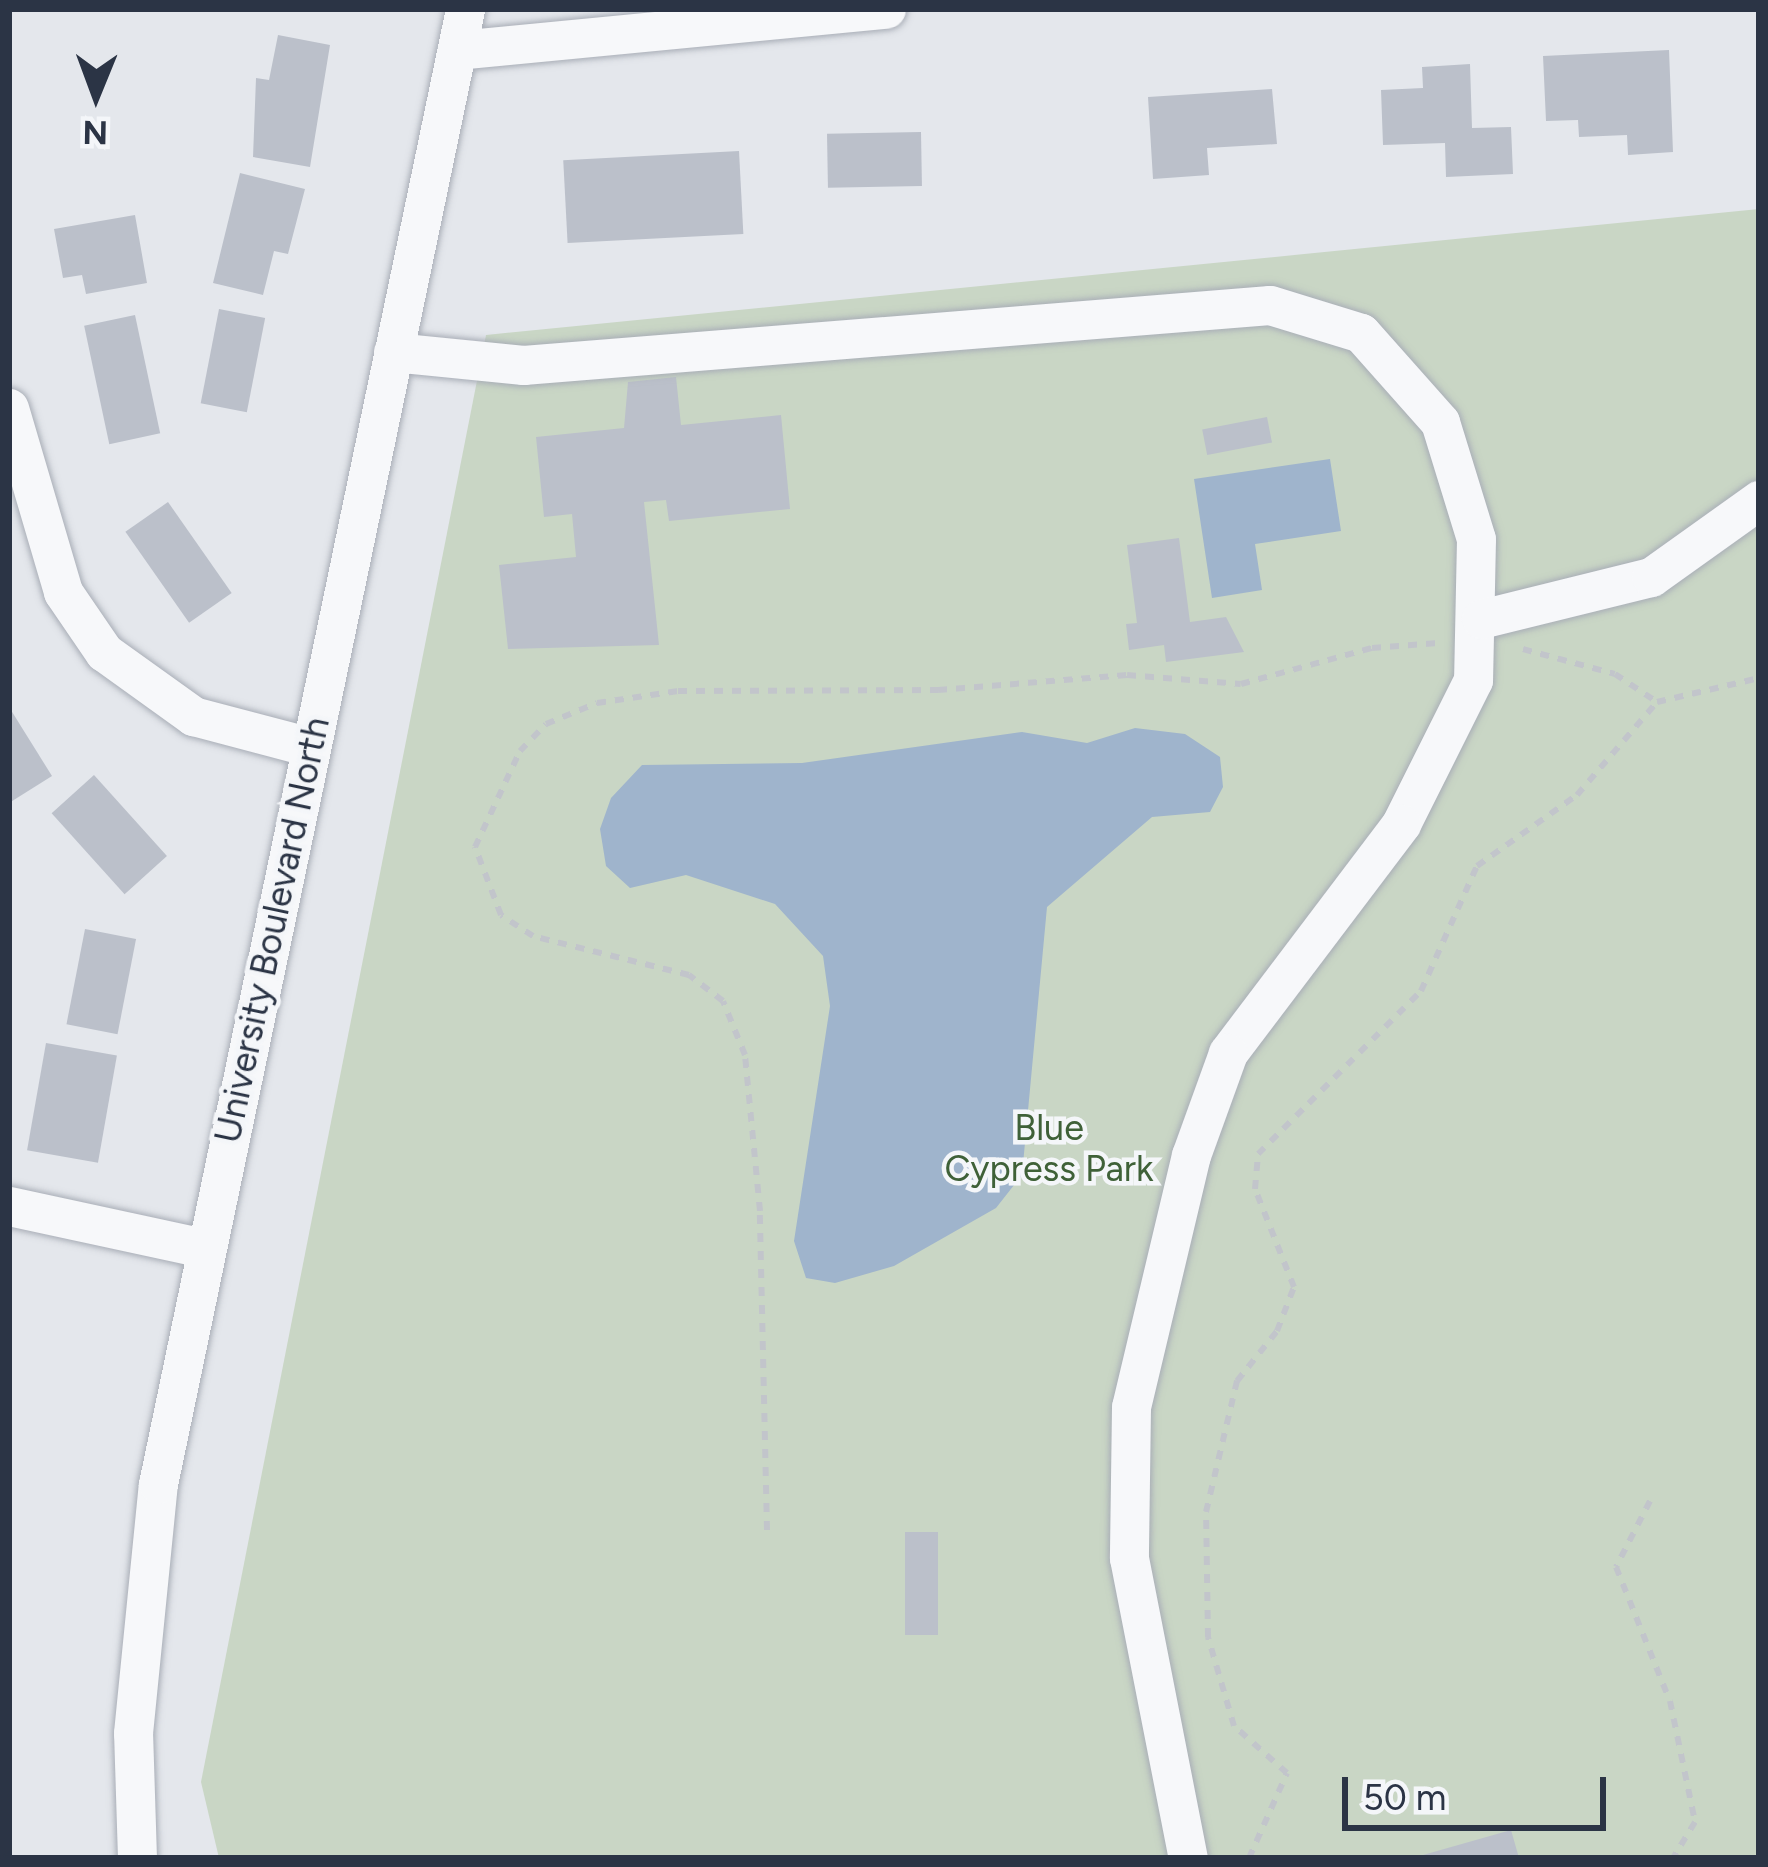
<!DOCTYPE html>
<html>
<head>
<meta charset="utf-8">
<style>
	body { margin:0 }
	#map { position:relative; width:1768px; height:1867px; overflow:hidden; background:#e4e7ec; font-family:Figtree,sans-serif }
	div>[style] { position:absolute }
	.green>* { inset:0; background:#c9d6c5 }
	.water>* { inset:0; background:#9fb4cc }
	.building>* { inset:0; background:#bbc0ca; transform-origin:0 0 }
	.path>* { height:6px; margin-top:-3px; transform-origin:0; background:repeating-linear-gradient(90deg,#c2c5cb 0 9px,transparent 0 18px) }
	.roads { filter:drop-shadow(0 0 3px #a9aeb7) drop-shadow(0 0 3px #a9aeb7) }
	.minor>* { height:39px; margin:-19.5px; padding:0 19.5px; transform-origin:19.5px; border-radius:19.5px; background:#f7f8fa }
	span { translate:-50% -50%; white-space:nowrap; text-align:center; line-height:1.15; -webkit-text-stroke:9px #f4f6f9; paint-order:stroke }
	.street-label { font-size:36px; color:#2b3445 }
	.park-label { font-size:36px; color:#3f6138 }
	.frame { position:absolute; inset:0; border:12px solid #2b3445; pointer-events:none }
	.north { position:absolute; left:36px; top:36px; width:120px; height:120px; -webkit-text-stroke:9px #f4f6f9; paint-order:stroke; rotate:181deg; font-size:33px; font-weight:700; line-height:48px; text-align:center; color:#2b3445 }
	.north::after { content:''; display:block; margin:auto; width:42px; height:54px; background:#2b3445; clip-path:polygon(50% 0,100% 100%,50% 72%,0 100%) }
	.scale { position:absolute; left:1342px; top:1777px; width:264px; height:54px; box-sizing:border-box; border:6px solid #2b3445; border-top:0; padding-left:15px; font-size:36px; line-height:42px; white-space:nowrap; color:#2b3445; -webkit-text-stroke:9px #f4f6f9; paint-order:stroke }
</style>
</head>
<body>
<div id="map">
	<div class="green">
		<div style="clip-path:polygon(1759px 209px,1759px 1858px,219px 1858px,201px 1782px,486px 335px)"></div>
	</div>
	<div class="water">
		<div style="clip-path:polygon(1330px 459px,1341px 531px,1255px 544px,1262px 590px,1212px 598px,1194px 479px)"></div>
		<div style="clip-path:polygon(1135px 728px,1185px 734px,1220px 757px,1223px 787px,1210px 812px,1152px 817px,1047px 907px,1022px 1175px,996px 1208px,894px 1266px,835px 1283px,806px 1278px,794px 1241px,830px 1006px,823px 956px,775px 904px,686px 875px,630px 888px,606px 866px,600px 829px,611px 798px,642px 765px,802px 763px,1022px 732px,1087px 743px)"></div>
	</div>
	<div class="building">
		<div style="clip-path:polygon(278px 35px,330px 45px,310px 167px,253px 157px,256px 78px,269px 80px)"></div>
		<div style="clip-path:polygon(1669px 50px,1673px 152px,1628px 155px,1627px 135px,1579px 137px,1578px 120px,1546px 121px,1543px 56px)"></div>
		<div style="clip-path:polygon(1470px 64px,1472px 128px,1511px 127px,1513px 174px,1446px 177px,1445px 143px,1383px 145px,1381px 90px,1423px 88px,1422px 67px)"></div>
		<div style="clip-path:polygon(1272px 89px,1277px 144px,1207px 148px,1209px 175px,1153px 179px,1148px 97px)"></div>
		<div style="left:921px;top:132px;width:54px;height:94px;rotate:89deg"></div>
		<div style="left:739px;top:151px;width:83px;height:176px;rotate:87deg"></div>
		<div style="clip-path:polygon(240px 173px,305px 189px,288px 254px,274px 251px,263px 295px,213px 283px)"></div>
		<div style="clip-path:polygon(135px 215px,147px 283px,86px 294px,82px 275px,63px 278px,54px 229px)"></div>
		<div style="left:219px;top:309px;width:47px;height:96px;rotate:11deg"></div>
		<div style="left:135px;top:315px;width:121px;height:52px;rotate:78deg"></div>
		<div style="clip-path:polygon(676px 377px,681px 425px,781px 415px,790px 509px,669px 521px,666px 500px,644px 502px,659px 645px,508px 649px,499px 565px,576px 557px,572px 514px,544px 517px,536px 437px,624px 428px,628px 382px)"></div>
		<div style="left:1267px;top:417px;width:26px;height:66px;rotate:79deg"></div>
		<div style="left:168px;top:502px;width:111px;height:52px;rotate:55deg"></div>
		<div style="clip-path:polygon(1179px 538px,1190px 622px,1226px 617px,1244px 652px,1166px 662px,1164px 645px,1129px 650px,1126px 624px,1137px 623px,1127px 545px)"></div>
		<div style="clip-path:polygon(9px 707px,52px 776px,9px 803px)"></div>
		<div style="left:94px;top:775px;width:109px;height:57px;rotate:48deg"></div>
		<div style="left:85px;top:929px;width:52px;height:97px;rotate:11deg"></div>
		<div style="left:46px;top:1043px;width:72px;height:109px;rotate:10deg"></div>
		<div style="left:905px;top:1532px;width:33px;height:103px"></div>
		<div style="clip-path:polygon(1511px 1830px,1519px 1858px,1416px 1858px,1416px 1857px)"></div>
	</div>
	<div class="path">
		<div style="left:1523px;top:649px;width:95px;rotate:15.2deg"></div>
		<div style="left:1615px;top:674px;width:50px;rotate:33.7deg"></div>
		<div style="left:1650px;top:1501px;width:74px;rotate:117.3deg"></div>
		<div style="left:1616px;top:1567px;width:144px;rotate:68.1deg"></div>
		<div style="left:1670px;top:1701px;width:124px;rotate:78.3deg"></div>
		<div style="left:1695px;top:1822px;width:42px;rotate:121.4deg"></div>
		<div style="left:767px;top:1530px;width:319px;rotate:-91.3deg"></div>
		<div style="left:760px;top:1211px;width:157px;rotate:-95.5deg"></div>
		<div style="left:745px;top:1055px;width:58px;rotate:-112.2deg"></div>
		<div style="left:723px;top:1001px;width:43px;rotate:-142.6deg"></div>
		<div style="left:689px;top:975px;width:161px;rotate:-166deg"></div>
		<div style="left:533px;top:936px;width:38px;rotate:-147deg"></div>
		<div style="left:501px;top:915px;width:73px;rotate:-110.9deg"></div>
		<div style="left:475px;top:847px;width:106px;rotate:-64.9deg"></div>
		<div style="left:520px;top:751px;width:37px;rotate:-46deg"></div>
		<div style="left:546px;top:724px;width:55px;rotate:-22.4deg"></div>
		<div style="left:597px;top:703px;width:82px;rotate:-8.4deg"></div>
		<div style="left:678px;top:691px;width:260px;rotate:-0.2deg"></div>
		<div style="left:938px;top:690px;width:190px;rotate:-4.5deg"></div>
		<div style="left:1127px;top:675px;width:114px;rotate:4.5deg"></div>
		<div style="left:1241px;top:684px;width:136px;rotate:-15.4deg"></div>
		<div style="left:1372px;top:648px;width:66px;rotate:-4.3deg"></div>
		<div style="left:1249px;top:1858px;width:93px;rotate:-65.9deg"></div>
		<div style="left:1287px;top:1773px;width:71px;rotate:-138.4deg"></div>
		<div style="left:1234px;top:1726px;width:93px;rotate:-106.3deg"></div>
		<div style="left:1208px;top:1637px;width:125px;rotate:-90.9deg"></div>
		<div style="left:1206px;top:1512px;width:135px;rotate:-76.7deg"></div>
		<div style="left:1237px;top:1381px;width:64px;rotate:-51.3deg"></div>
		<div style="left:1277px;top:1331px;width:47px;rotate:-68.9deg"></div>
		<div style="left:1294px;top:1287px;width:105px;rotate:-111.7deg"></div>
		<div style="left:1255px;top:1189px;width:35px;rotate:-85deg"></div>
		<div style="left:1258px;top:1154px;width:231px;rotate:-45deg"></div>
		<div style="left:1421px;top:991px;width:137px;rotate:-65.9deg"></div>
		<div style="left:1477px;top:866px;width:123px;rotate:-35.4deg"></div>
		<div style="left:1577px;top:795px;width:123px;rotate:-49.3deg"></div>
		<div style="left:1657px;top:702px;width:105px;rotate:-13.2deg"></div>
	</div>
	<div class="roads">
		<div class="minor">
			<div style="left:457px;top:50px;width:431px;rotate:-5.5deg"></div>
			<div style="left:393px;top:352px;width:131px;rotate:5.7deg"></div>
			<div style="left:523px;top:365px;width:749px;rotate:-4.59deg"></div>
			<div style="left:1270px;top:305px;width:95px;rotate:17.1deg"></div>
			<div style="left:1361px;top:333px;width:119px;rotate:48.4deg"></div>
			<div style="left:1440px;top:422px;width:122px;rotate:72.9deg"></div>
			<div style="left:1476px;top:539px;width:141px;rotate:91.2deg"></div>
			<div style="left:1473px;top:680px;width:161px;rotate:116.6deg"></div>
			<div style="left:1401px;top:824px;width:287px;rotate:127.1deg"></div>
			<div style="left:1228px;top:1053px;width:109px;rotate:109.9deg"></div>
			<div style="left:1191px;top:1155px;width:259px;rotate:103.4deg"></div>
			<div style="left:1131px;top:1407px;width:151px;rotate:90.8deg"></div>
			<div style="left:1129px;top:1558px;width:306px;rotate:78.9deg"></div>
			<div style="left:9px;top:408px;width:192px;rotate:73.6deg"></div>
			<div style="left:63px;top:592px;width:73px;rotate:55.7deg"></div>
			<div style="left:104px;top:652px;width:110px;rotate:35.7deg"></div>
			<div style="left:193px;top:716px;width:121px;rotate:14.8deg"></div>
			<div style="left:1481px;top:619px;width:175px;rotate:-13.9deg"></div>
			<div style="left:1651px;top:577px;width:133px;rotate:-35.5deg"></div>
			<div style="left:9px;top:1206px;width:199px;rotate:12.2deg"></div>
			<div style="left:137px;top:1858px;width:125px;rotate:-91.8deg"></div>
			<div style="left:133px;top:1733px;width:250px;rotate:-84.3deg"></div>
			<div style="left:158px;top:1484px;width:1507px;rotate:-78.24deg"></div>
		</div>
	</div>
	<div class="street-label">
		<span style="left:272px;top:930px;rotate:-78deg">University Boulevard North</span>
	</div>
	<div class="park-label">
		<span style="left:1049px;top:1148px">Blue<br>Cypress Park</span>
	</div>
	<div class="frame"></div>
	<div class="north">N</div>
	<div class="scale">50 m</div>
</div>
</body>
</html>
